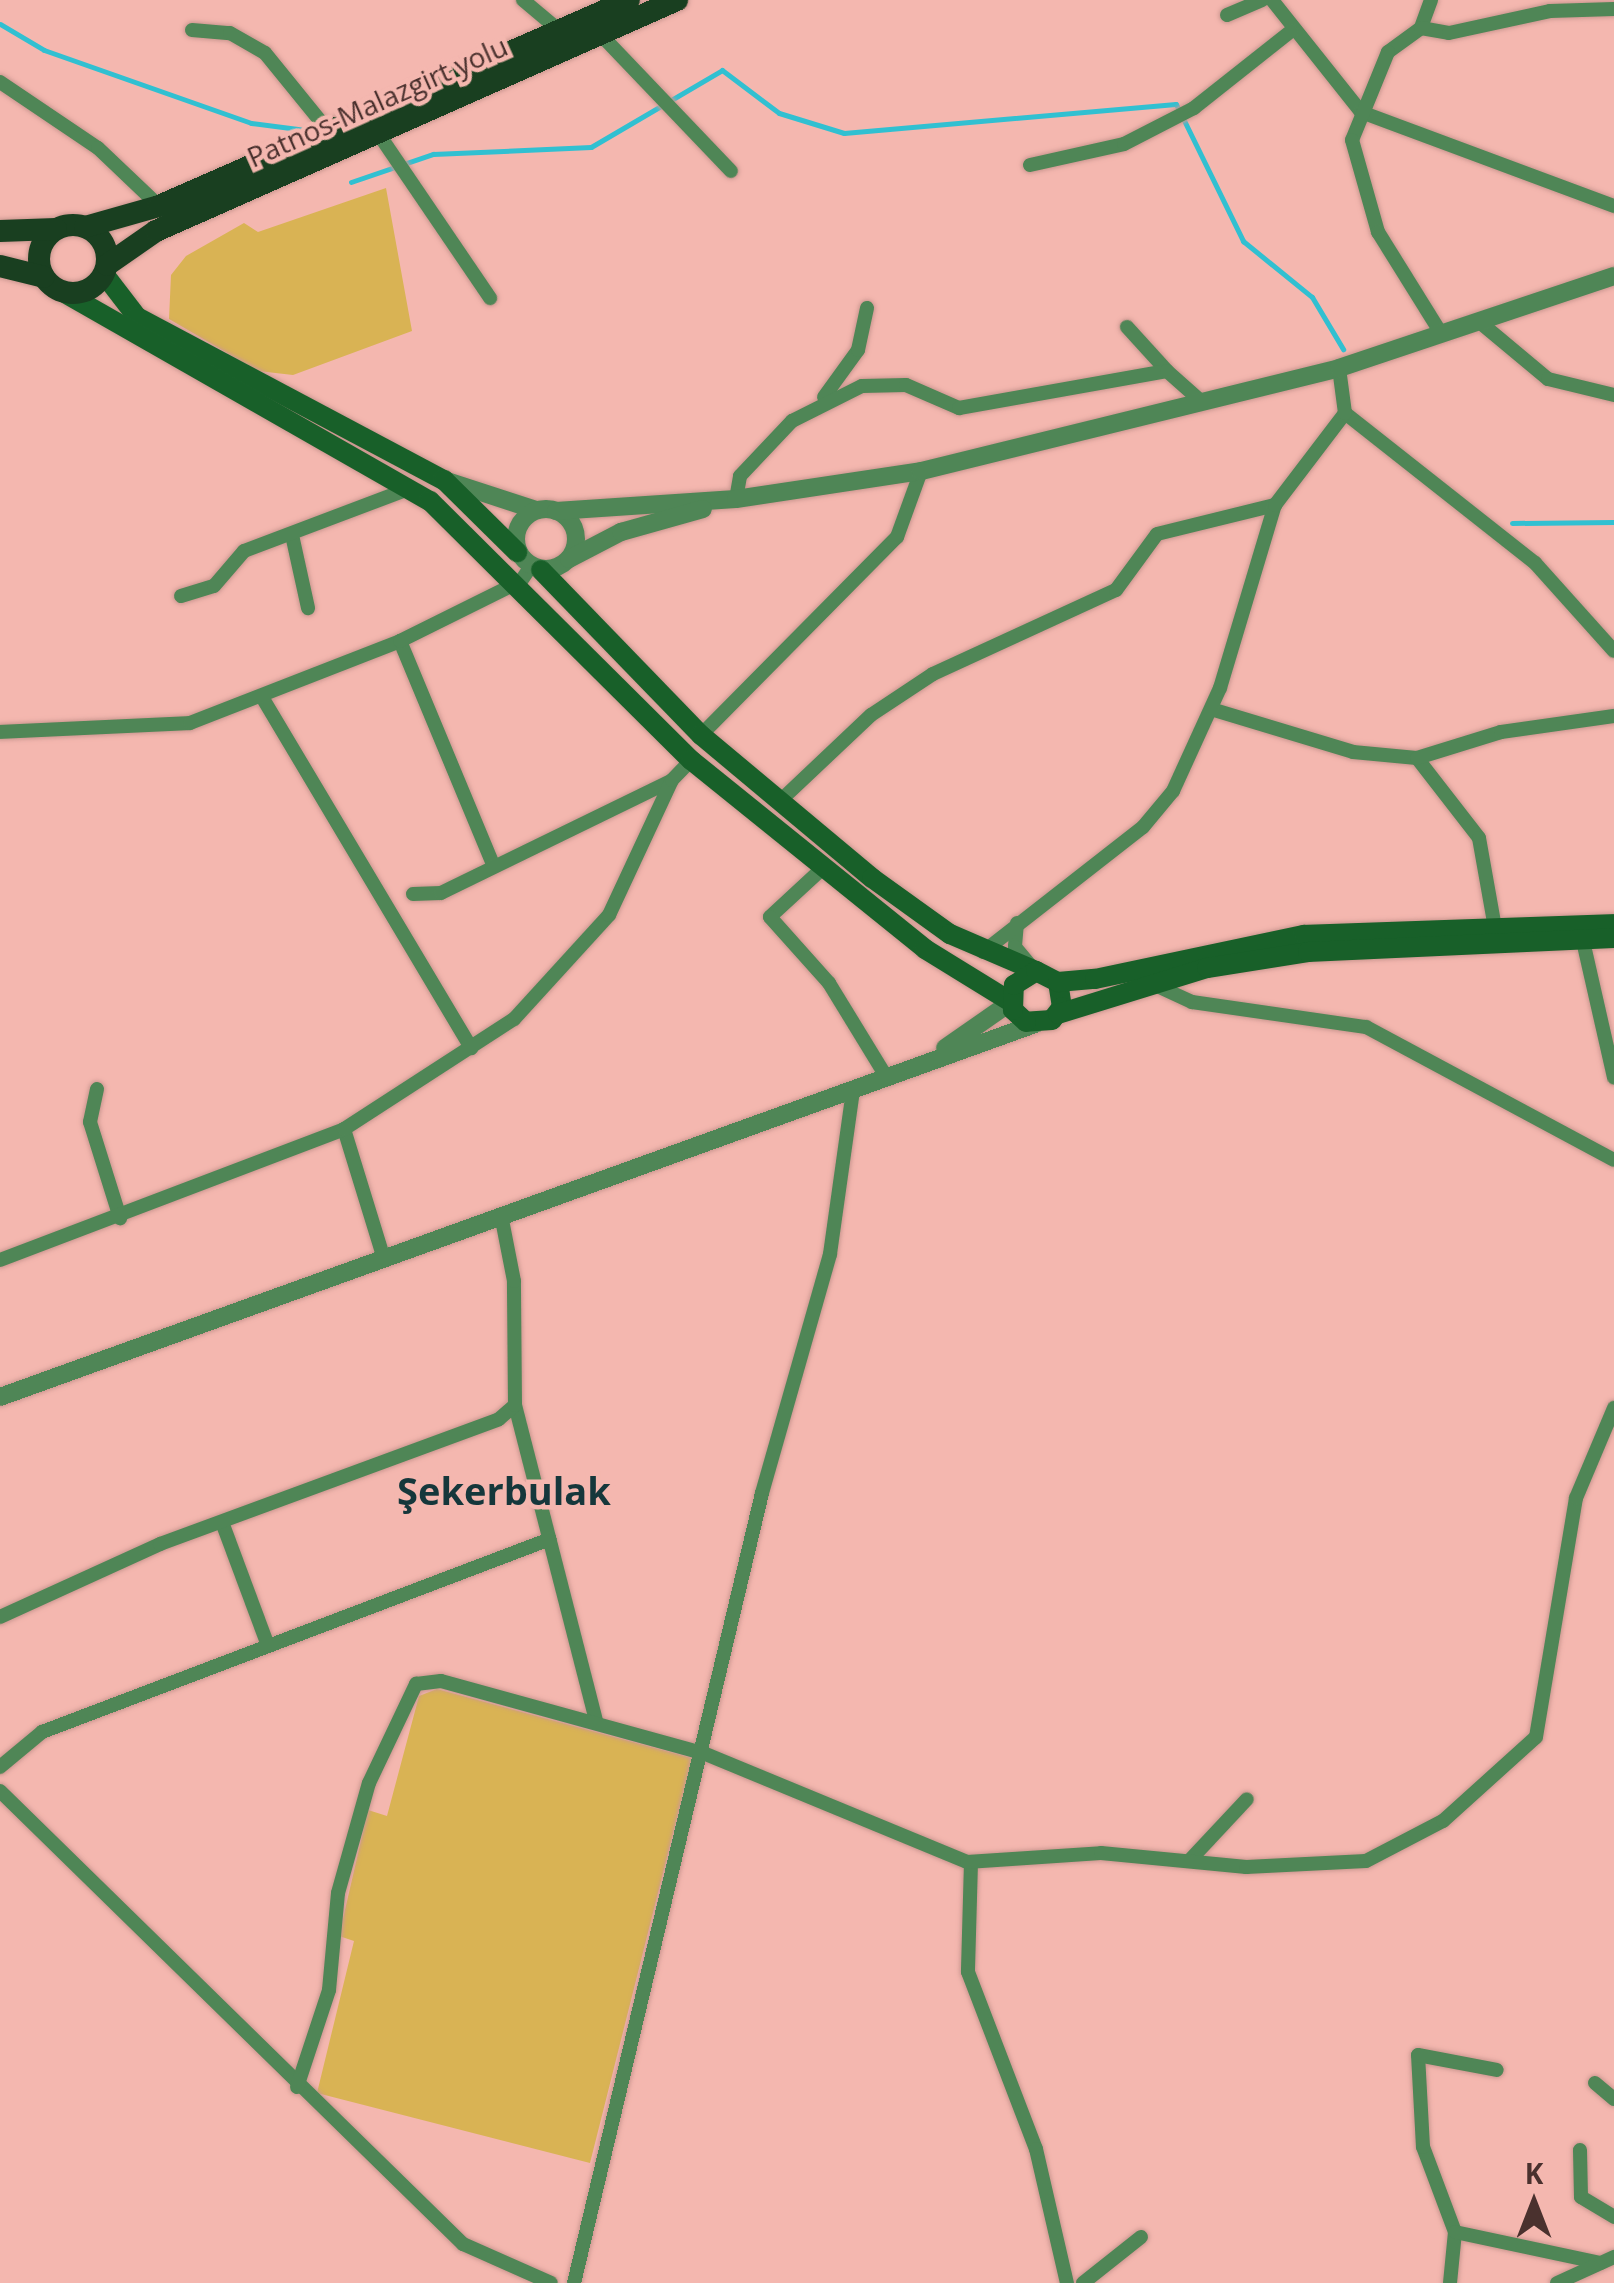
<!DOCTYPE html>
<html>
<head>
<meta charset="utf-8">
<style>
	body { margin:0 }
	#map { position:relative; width:1614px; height:2283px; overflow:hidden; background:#f4b7af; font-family:"Open Sans",sans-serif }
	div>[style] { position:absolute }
	.green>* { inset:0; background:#d9b354 }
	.stream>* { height:5px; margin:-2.5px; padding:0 2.5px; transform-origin:2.5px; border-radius:2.5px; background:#31c0d1 }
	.roads { filter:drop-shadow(0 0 2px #cb9790) drop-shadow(0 0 2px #cb9790) }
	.minor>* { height:14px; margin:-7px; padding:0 7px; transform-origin:7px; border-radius:7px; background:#4f8656 }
	.tertiary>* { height:18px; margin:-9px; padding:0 9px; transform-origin:9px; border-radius:9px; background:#4f8656 }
	.tertiary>.ring { margin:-9px; padding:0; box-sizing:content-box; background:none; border:18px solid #4f8656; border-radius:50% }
	.secondary>* { height:20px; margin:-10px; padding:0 10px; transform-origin:10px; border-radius:10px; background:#186029 }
	.primary>* { height:22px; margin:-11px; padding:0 11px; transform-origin:11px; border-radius:11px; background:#193f20 }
	.primary>.ring { margin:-11px; padding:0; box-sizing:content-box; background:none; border:22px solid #193f20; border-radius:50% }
	span { translate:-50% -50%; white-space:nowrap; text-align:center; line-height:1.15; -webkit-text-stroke:9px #f4b7af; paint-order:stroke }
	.street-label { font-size:28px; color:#4a312e }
	.district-label { font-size:38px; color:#15373b; font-weight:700 }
	.north { position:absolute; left:1484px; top:2153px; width:100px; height:100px; -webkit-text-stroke:8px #f4b7af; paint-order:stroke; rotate:0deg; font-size:28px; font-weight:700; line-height:40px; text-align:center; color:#4a312e }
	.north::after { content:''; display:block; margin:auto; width:35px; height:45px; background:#4a312e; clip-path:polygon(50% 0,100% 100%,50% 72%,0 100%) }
</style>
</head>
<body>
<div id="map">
	<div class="green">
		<div style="clip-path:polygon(386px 188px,412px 331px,293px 375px,258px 371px,169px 319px,171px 275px,186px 256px,244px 223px,258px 232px)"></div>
		<div style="clip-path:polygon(437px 1689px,692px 1758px,590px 2163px,317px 2093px,354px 1941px,339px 1936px,368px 1810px,387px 1816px,419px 1696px)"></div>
	</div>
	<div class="stream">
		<div style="left:0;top:24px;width:51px;rotate:30.6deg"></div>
		<div style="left:44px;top:50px;width:219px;rotate:19.4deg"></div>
		<div style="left:251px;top:123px;width:55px;rotate:7.3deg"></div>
		<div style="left:351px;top:182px;width:87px;rotate:-18.9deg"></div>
		<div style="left:433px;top:154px;width:158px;rotate:-2.5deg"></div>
		<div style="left:591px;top:147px;width:152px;rotate:-30.4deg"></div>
		<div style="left:722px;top:70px;width:71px;rotate:37deg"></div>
		<div style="left:779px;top:113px;width:68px;rotate:17.1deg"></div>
		<div style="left:844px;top:133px;width:333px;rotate:-5deg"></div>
		<div style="left:1176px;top:104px;width:153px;rotate:63.9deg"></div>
		<div style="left:1243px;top:241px;width:89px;rotate:39.1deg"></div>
		<div style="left:1312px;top:297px;width:61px;rotate:59.2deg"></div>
		<div style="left:1512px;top:523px;width:102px;rotate:-0.6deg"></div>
	</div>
	<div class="roads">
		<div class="minor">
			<div style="left:523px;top:0;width:48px;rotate:40deg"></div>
			<div style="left:1272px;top:0;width:143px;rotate:51.5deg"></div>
			<div style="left:1361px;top:112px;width:270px;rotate:20.4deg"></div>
			<div style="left:1431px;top:0;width:30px;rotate:110deg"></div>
			<div style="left:1421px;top:28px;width:41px;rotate:144deg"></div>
			<div style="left:1388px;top:52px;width:95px;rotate:112.2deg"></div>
			<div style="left:1352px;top:140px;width:96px;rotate:74.2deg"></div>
			<div style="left:1378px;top:232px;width:121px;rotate:58.1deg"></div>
			<div style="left:1227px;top:15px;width:38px;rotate:-23deg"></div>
			<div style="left:1421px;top:28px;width:28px;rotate:10deg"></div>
			<div style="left:1449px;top:33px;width:103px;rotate:-12.3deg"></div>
			<div style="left:1550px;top:11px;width:64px;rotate:-1.8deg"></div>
			<div style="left:192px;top:30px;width:38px;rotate:5deg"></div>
			<div style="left:230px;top:33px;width:40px;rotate:29.7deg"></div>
			<div style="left:265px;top:53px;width:103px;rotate:50.9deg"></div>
			<div style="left:601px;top:35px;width:188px;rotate:46.3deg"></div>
			<div style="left:0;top:82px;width:118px;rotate:34deg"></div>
			<div style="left:98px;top:148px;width:84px;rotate:43.6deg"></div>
			<div style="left:380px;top:136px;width:196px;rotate:55.8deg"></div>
			<div style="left:1030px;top:165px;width:96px;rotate:-12.6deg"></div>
			<div style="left:1124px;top:144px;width:79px;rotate:-27.2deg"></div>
			<div style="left:1194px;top:108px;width:124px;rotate:-38.4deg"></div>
			<div style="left:1482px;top:324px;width:86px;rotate:39.8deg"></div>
			<div style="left:1548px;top:379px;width:68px;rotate:13.6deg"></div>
			<div style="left:1127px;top:327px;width:59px;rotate:47.7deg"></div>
			<div style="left:824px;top:397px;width:58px;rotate:-54.1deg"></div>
			<div style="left:858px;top:350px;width:43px;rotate:-77.9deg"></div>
			<div style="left:1345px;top:413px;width:242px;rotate:38.3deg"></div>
			<div style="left:1535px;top:563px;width:118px;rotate:48.1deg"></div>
			<div style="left:736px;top:499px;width:23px;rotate:-80deg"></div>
			<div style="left:740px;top:476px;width:76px;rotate:-46.6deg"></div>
			<div style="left:792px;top:421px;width:78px;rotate:-26.6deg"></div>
			<div style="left:862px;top:386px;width:44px;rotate:-1.3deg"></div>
			<div style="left:906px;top:385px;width:58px;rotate:23.5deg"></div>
			<div style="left:959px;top:408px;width:211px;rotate:-10.1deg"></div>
			<div style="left:1167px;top:371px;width:47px;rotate:41.5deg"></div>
			<div style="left:292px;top:535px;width:75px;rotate:77.6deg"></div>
			<div style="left:181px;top:596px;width:34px;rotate:-17deg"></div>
			<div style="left:214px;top:586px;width:46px;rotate:-49.4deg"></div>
			<div style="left:244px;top:551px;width:178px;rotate:-20.7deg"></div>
			<div style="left:400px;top:641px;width:242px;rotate:67.4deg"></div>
			<div style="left:262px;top:697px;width:409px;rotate:59.2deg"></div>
			<div style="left:1211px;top:709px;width:148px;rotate:16.8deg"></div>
			<div style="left:1353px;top:752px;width:64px;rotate:5.4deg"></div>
			<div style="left:1417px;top:758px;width:101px;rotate:52.2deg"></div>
			<div style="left:1479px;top:838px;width:97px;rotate:79.9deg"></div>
			<div style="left:0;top:732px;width:190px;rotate:-2.7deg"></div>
			<div style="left:190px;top:723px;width:225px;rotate:-21.3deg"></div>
			<div style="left:400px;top:641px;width:135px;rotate:-26.4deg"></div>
			<div style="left:521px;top:581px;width:18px;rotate:-56deg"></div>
			<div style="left:701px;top:735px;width:279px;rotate:-45.3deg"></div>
			<div style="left:897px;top:537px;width:70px;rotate:-70deg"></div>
			<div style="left:1417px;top:758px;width:88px;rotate:-17.2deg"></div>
			<div style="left:1501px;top:732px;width:114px;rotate:-8.1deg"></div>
			<div style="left:780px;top:801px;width:125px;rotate:-43.4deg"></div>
			<div style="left:871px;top:715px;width:74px;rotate:-33.5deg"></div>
			<div style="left:933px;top:674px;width:201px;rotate:-24.7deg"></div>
			<div style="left:1116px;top:590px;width:69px;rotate:-53.8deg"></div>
			<div style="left:1157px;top:534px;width:122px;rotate:-13.8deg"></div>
			<div style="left:825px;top:866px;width:75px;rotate:137.2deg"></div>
			<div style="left:770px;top:917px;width:89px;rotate:48.2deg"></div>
			<div style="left:829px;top:983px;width:111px;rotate:58.6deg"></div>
			<div style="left:413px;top:894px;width:28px;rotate:-2deg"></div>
			<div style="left:441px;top:893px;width:256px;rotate:-26deg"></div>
			<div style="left:1017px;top:923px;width:24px;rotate:95deg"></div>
			<div style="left:1015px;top:947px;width:25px;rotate:50deg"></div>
			<div style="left:1583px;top:941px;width:140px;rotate:77.2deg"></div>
			<div style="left:983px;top:952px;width:203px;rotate:-38deg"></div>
			<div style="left:1143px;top:827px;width:47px;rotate:-50.2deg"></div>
			<div style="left:1173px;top:791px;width:113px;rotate:-65.5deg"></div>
			<div style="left:1220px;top:688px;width:191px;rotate:-73.3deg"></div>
			<div style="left:1275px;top:505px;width:116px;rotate:-52.7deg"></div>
			<div style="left:1345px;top:413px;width:45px;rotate:-97.6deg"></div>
			<div style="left:1155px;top:985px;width:41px;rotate:24.7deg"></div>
			<div style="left:1192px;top:1002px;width:176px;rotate:8.2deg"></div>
			<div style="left:1366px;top:1027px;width:281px;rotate:28.2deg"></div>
			<div style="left:97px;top:1089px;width:34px;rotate:102deg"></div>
			<div style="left:90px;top:1122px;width:101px;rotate:72.6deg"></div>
			<div style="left:344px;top:1129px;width:136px;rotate:72.9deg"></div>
			<div style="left:0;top:1260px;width:368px;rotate:-20.8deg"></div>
			<div style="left:344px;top:1129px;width:202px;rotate:-32.9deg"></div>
			<div style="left:514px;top:1019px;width:141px;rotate:-47.6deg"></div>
			<div style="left:609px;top:915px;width:149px;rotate:-65deg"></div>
			<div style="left:672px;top:780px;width:28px;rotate:-46deg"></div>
			<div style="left:515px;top:1405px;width:326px;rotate:75.6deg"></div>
			<div style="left:222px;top:1522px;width:126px;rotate:69.6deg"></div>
			<div style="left:0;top:1617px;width:176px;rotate:-24.5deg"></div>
			<div style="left:160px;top:1544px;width:361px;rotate:-20.2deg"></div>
			<div style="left:499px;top:1419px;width:21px;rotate:-41deg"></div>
			<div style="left:515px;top:1405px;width:124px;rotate:-90.5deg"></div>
			<div style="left:514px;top:1281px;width:62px;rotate:-101.1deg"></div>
			<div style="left:0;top:1767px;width:55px;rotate:-39.8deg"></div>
			<div style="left:42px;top:1732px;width:543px;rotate:-20.8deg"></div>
			<div style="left:0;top:1791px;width:648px;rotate:44.37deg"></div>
			<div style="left:463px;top:2244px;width:96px;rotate:23.9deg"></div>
			<div style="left:1190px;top:1860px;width:83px;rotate:-46.9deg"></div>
			<div style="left:971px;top:1862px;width:110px;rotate:91.6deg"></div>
			<div style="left:968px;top:1972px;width:190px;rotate:69deg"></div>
			<div style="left:1036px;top:2149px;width:138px;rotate:77deg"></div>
			<div style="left:1595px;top:2083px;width:25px;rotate:40deg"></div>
			<div style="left:297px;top:2087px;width:102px;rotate:-71.7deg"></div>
			<div style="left:329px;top:1990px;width:97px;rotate:-84.7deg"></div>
			<div style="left:338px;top:1893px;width:114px;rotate:-74.3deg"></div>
			<div style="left:369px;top:1783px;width:110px;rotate:-64.6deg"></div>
			<div style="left:416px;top:1684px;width:25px;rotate:-7deg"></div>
			<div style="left:441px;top:1681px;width:272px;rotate:15.4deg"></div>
			<div style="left:703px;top:1753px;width:286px;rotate:22.4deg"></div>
			<div style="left:967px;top:1862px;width:134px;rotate:-3.8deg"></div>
			<div style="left:1101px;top:1853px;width:146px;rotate:5.5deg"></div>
			<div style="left:1246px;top:1867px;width:120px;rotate:-2.9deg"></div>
			<div style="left:1366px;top:1861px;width:87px;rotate:-27.5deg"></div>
			<div style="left:1443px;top:1821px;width:125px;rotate:-42.1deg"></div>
			<div style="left:1536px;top:1737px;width:242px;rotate:-80.5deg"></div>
			<div style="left:1576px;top:1498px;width:98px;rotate:-67.1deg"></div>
			<div style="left:1580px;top:2150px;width:47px;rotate:88.8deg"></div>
			<div style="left:1581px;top:2197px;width:39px;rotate:31deg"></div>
			<div style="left:1455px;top:2232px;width:91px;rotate:-110.6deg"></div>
			<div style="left:1423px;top:2147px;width:92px;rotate:-93.1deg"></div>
			<div style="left:1418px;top:2055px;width:80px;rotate:10.8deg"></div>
			<div style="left:574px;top:2283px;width:812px;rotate:-76.61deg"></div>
			<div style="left:762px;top:1493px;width:248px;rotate:-74.1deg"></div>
			<div style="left:830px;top:1254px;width:166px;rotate:-82deg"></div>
			<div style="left:1083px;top:2283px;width:74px;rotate:-38.4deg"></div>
			<div style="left:1450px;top:2283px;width:51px;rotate:-84.4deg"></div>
			<div style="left:1455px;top:2232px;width:149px;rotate:12deg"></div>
			<div style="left:1557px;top:2283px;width:63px;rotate:-24.5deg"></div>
		</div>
		<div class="tertiary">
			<div style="left:444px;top:480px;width:97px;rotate:18.1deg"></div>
			<div class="ring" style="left:516px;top:509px;width:42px;height:42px"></div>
			<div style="left:556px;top:511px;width:180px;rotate:-3.8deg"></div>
			<div style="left:736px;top:499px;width:187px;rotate:-8.6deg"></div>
			<div style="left:921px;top:471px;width:431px;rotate:-13.8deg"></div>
			<div style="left:1339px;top:368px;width:290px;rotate:-18.5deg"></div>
			<div style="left:569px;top:559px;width:59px;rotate:-27.4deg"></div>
			<div style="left:621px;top:532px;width:85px;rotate:-15.7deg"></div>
			<div style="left:945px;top:1048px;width:80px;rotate:-34.9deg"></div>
			<div style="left:0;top:1397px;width:1100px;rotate:-19.82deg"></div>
		</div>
		<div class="secondary">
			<div style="left:104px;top:274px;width:54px;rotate:52.5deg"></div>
			<div style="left:137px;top:317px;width:348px;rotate:28deg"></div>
			<div style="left:444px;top:480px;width:103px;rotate:44.6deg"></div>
			<div style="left:63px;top:292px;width:422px;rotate:29.7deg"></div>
			<div style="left:430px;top:501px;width:368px;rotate:44.8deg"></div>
			<div style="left:691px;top:760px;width:301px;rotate:38.9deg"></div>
			<div style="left:925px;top:949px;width:101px;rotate:31.6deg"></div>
			<div style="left:541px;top:570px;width:230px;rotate:45.9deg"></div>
			<div style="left:701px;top:735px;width:223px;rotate:39.9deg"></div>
			<div style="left:872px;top:878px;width:96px;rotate:35.7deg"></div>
			<div style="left:950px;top:934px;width:94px;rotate:23.3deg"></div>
			<div style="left:1058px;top:982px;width:25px;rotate:81deg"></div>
			<div style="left:1062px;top:1007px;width:16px;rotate:128deg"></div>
			<div style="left:1052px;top:1020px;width:26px;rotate:176deg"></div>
			<div style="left:1026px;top:1022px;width:18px;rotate:-137deg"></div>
			<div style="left:1013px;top:1010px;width:25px;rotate:-88deg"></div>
			<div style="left:1014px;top:985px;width:26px;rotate:-32deg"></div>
			<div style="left:1036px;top:971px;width:25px;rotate:27deg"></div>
			<div style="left:1058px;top:982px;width:37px;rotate:-5deg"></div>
			<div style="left:1095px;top:979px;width:214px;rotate:-11.9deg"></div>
			<div style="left:1304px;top:935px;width:310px;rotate:-2deg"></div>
			<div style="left:1058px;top:1014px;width:156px;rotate:-17.2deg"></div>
			<div style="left:1207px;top:968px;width:102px;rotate:-9deg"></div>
			<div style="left:1308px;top:952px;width:306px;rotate:-2.6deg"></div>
		</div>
		<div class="primary">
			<div class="ring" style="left:39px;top:225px;width:46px;height:46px"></div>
			<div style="left:85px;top:227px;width:77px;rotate:-15.8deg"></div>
			<div style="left:159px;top:206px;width:513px;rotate:-23.67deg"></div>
			<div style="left:0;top:231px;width:56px;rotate:-2deg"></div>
			<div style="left:107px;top:265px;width:60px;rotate:-34.8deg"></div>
			<div style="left:156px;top:231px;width:570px;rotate:-23.91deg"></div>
			<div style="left:0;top:266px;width:45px;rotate:14deg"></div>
		</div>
	</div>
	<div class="street-label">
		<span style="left:377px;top:101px;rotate:-24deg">Patnos-Malazgirt yolu</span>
	</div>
	<div class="district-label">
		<span style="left:504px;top:1491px">Şekerbulak</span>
	</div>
	<div class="north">K</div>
</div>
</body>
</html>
